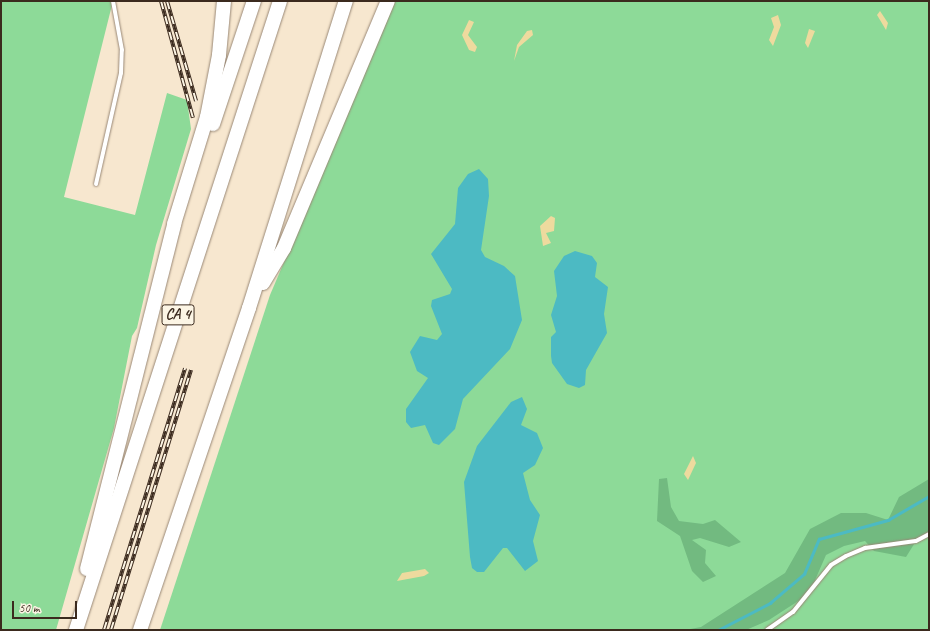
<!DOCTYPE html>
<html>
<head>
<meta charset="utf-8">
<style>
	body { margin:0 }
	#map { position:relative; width:930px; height:631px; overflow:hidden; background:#f7e7cf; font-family:Caveat,sans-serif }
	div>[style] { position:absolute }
	.green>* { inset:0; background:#8dda98 }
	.forest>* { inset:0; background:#72ba80 }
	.sand>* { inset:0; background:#eeda9e }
	.water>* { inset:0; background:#4cbac3 }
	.stream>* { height:2.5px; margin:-1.25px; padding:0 1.25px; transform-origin:1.25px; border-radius:1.25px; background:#4cbac3 }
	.roads { filter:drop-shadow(0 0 1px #998876) drop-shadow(0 0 1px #998876) }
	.lane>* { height:4px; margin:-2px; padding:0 2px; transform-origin:2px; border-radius:2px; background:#fff }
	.highway>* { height:14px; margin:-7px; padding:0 7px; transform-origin:7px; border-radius:7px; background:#fff }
	.rail>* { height:4px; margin-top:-2px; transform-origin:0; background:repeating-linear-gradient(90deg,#fcf5e5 0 8px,#3b2a1e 0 16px); box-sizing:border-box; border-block:1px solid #3b2a1e }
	span { translate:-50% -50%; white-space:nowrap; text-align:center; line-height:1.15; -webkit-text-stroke:3px #fcf5e5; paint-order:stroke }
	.shield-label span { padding:1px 3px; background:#fcf5e5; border:1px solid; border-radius:3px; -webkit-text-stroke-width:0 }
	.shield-label { font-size:15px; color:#3b2a1e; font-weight:700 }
	.frame { position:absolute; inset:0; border:2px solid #3b2a1e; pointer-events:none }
	.scale { position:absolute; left:12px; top:601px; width:65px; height:18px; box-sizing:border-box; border:2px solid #3b2a1e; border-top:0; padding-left:5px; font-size:12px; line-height:14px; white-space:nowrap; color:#3b2a1e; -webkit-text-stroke:3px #fcf5e5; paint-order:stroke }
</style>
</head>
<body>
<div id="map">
	<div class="green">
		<div style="clip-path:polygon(1px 1px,113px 1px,64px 197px,135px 215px,167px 93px,187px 100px,191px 129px,156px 245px,137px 328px,132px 336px,114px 428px,56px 630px,1px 630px)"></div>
		<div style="clip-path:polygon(395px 1px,929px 1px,929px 630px,160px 630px,270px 295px)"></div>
	</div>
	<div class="forest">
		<div style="clip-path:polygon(667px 478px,671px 507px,679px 521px,703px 524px,715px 520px,741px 542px,729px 547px,700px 538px,692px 540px,706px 550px,705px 563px,716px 576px,703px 582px,692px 571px,680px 536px,657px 521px,659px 479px)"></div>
		<div style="clip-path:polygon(929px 479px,929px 534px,916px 541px,906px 557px,874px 551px,865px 541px,844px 546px,826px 555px,809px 594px,769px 620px,746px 630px,685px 630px,701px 627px,785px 573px,810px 529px,841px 513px,866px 513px,888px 520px,899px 497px)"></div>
	</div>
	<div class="sand">
		<div style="clip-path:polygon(880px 11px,888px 23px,886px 30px,877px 15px)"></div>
		<div style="clip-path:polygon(778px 15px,781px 25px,773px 46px,769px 40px,774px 27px,771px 18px)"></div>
		<div style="clip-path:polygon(469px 20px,474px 22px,468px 35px,477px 47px,475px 52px,469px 50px,462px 35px)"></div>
		<div style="clip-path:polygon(809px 29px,815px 31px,808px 48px,805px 43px)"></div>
		<div style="clip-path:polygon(532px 30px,533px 35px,519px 47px,514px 61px,517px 45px,527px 31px)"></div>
		<div style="clip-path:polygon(551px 216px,555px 218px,554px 231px,546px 233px,551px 243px,543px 246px,540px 226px)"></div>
		<div style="clip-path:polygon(693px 456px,696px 463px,688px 480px,684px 474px)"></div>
		<div style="clip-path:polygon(425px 569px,429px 573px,424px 576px,397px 581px,402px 573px)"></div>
	</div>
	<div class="water">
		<div style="clip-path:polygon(479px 169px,488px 179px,489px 196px,481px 250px,485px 257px,504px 266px,515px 276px,522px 320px,510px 349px,463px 399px,455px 429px,439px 445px,433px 443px,425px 425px,411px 428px,406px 422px,406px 409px,428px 378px,417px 371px,410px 352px,420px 336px,437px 340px,442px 334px,431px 306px,432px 300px,450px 294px,452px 289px,431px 254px,455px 224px,458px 188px,468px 174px)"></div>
		<div style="clip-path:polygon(575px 251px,592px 256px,597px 263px,595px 277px,608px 287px,604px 314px,607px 333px,586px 370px,585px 385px,579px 388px,567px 384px,552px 363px,551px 356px,551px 337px,556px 332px,551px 315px,557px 296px,554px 271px,564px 256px)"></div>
		<div style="clip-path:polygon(522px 397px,527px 409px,521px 425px,537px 433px,543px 448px,535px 465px,523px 473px,530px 500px,540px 515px,533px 541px,538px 561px,525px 571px,507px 548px,503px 548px,484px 572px,477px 572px,472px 568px,470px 557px,464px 482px,477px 446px,511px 402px)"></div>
	</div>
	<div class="stream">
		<div style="left:718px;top:630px;width:59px;rotate:-27.4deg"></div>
		<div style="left:770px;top:603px;width:45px;rotate:-40.5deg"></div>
		<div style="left:804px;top:574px;width:38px;rotate:-67deg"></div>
		<div style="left:819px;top:539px;width:72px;rotate:-15.4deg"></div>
		<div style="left:888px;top:520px;width:48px;rotate:-30.3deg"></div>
	</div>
	<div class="roads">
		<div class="lane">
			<div style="left:96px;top:184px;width:114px;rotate:-77.3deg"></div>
			<div style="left:121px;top:73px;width:23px;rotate:-88deg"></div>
			<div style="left:122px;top:50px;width:50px;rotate:-100.4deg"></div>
			<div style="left:767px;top:630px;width:32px;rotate:-35deg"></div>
			<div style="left:793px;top:612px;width:60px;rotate:-51deg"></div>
			<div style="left:831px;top:565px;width:17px;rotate:-31deg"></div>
			<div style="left:846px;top:556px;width:21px;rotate:-23deg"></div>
			<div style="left:865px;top:548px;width:51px;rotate:-7.8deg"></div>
			<div style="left:916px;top:541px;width:15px;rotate:-28deg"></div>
		</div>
		<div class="highway">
			<div style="left:213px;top:124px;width:130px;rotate:-71.6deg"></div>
			<div style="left:263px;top:283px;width:41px;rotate:-59deg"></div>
			<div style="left:284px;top:248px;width:268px;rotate:-67.2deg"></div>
			<div style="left:87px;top:569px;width:356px;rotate:-75.8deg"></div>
			<div style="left:174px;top:224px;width:112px;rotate:-72.9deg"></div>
			<div style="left:207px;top:117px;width:63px;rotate:-79deg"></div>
			<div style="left:219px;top:55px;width:54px;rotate:-84.7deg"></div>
			<div style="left:76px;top:630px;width:661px;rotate:-72.03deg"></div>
			<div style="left:140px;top:630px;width:340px;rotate:-71.3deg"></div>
			<div style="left:249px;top:308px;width:322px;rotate:-72.5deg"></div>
		</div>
	</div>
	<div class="rail">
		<div style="left:161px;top:1px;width:121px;rotate:74.7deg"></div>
		<div style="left:167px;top:1px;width:104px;rotate:73.8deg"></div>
		<div style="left:104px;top:630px;width:274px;rotate:-72.8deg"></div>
		<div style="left:111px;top:630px;width:272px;rotate:-72.9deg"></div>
	</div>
	<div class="shield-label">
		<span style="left:178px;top:315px">CA 4</span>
	</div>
	<div class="frame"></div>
	<div class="scale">50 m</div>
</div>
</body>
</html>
